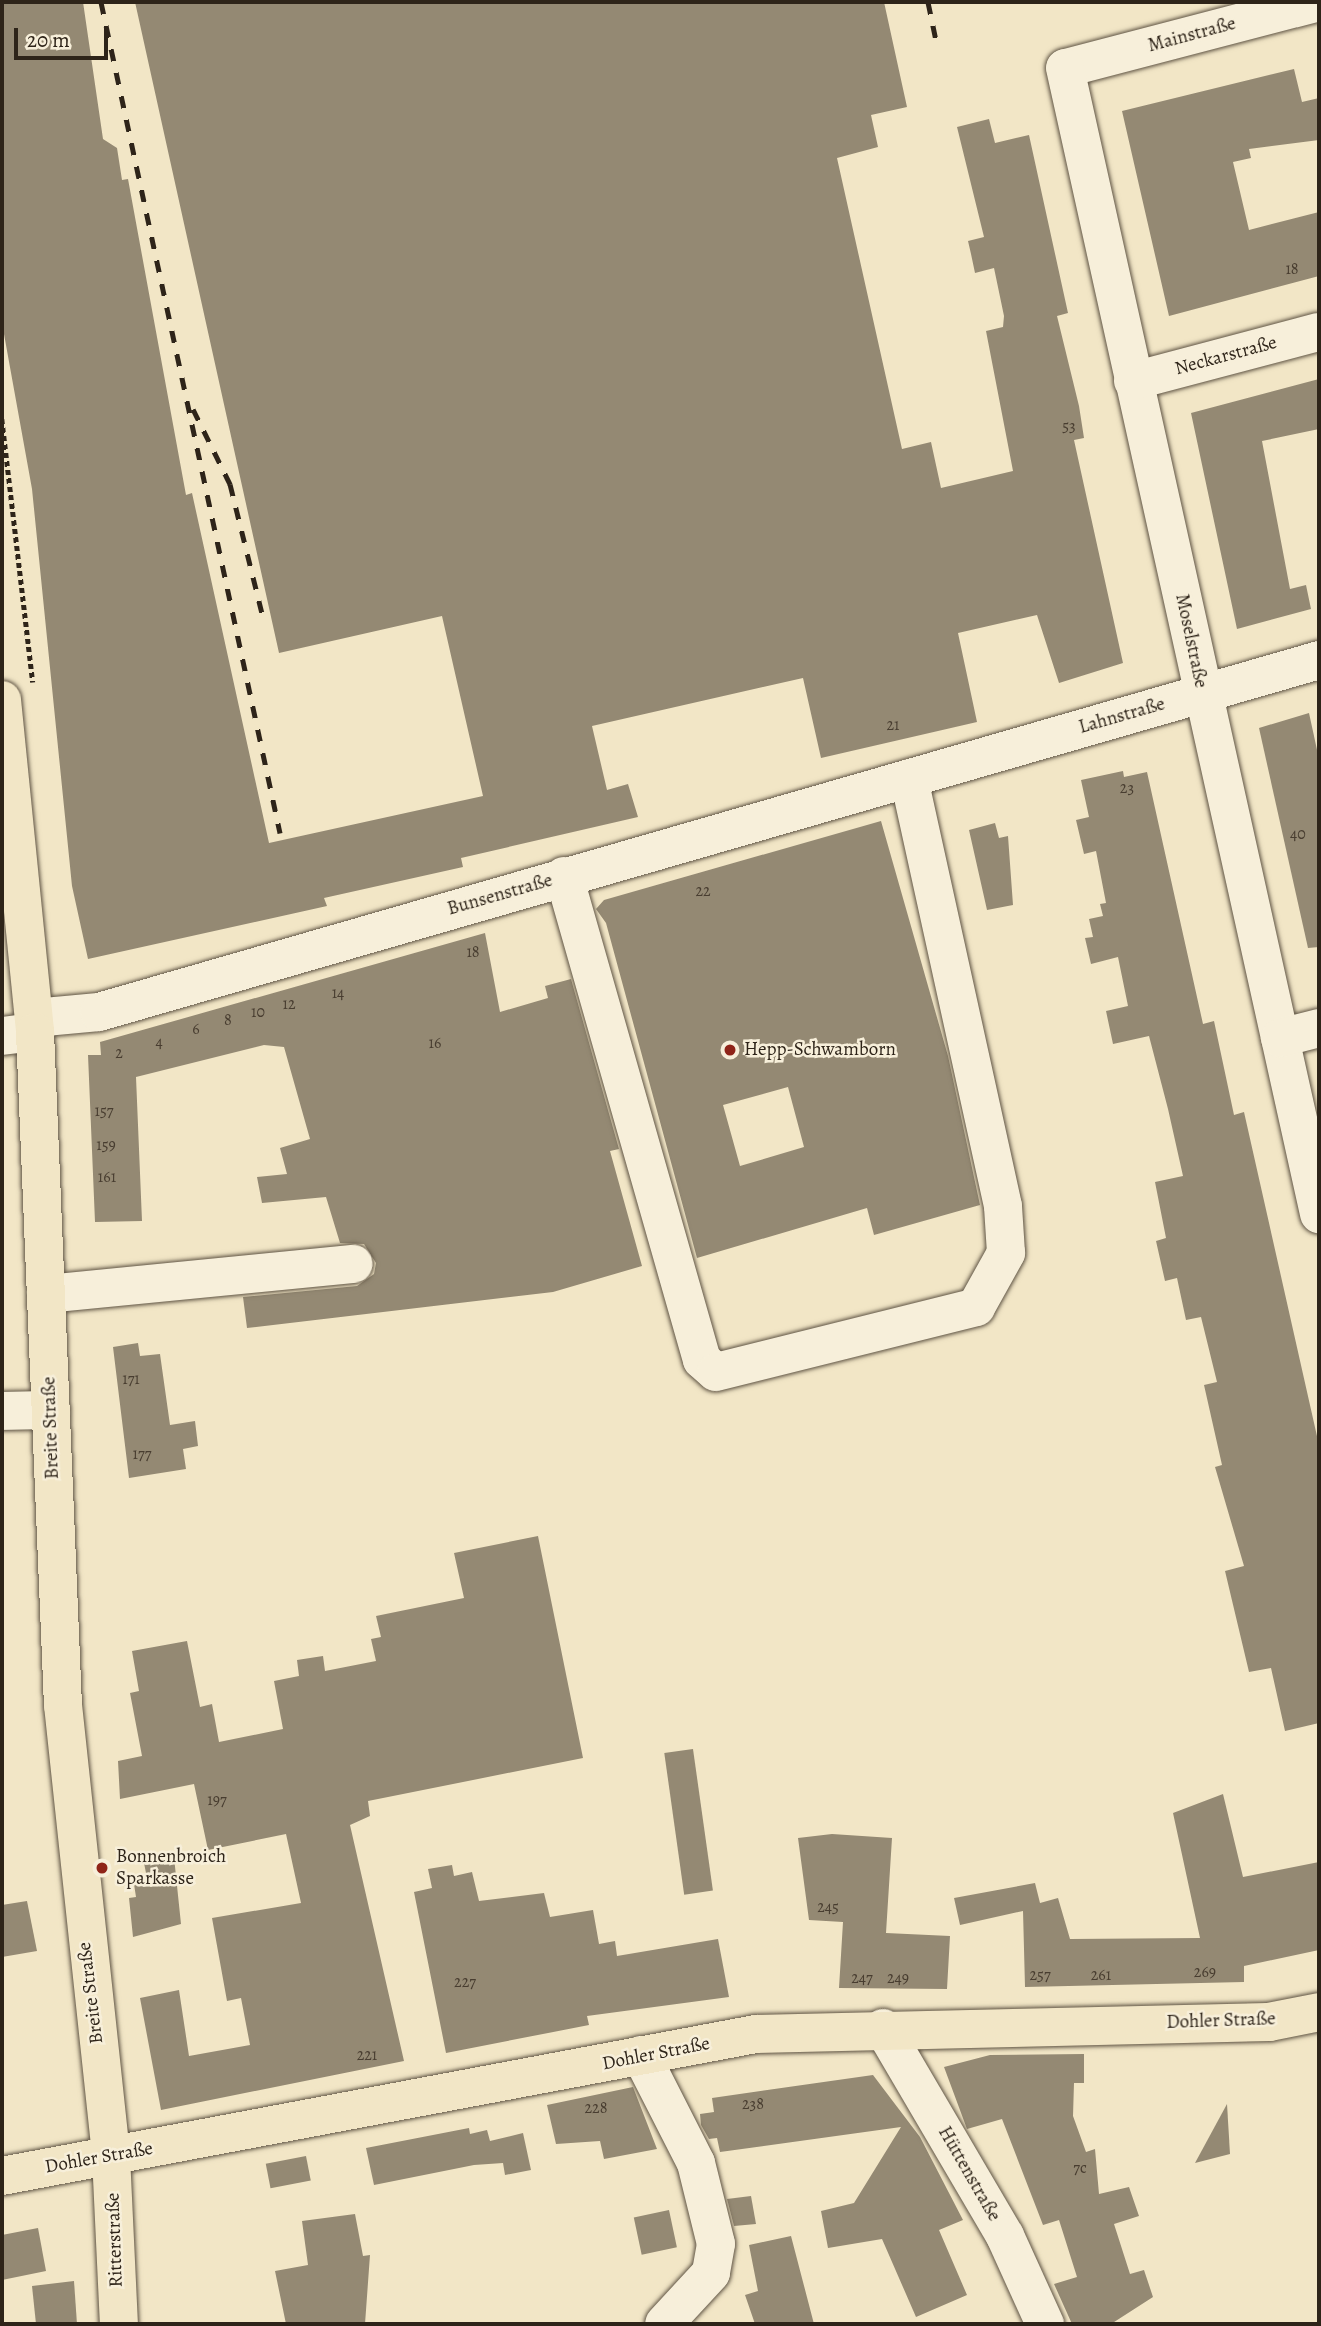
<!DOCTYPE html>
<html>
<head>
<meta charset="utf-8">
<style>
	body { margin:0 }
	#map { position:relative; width:1321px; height:2326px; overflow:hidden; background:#f2e6c6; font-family:Alegreya,serif }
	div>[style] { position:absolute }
	.building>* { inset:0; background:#948973; transform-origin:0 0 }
	.path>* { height:4.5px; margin-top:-2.25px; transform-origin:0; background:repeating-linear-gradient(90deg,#2e2419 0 5px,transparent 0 8.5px) }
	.roads { filter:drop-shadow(0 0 2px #5f5444) drop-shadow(0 0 2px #5f5444) }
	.minor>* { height:38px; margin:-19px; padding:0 19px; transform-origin:19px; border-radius:19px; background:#f7efda }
	.major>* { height:38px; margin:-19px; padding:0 19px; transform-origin:19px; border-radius:19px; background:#f2e6c6 }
	.rail>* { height:5px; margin-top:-2.5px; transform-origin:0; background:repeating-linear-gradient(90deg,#2e2419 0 12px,transparent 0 24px) }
	.dots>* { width:19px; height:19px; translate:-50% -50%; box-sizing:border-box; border:4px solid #f7efda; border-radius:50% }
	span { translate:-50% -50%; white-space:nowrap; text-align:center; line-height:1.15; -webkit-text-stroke:5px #f7efda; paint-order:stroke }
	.number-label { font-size:16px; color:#483d30 }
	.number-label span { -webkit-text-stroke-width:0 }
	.street-label { font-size:19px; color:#2e2419 }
	.poi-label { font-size:19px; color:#2e2419 }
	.left { translate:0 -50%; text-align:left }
	.frame { position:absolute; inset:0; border:4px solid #2e2419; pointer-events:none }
	.scale { position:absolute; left:14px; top:28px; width:94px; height:32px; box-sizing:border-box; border:4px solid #2e2419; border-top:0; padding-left:9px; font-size:21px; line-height:24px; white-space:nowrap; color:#2e2419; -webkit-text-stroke:5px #f7efda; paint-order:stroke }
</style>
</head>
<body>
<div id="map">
	<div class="building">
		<div style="clip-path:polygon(2px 2px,83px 2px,103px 139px,117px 148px,122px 180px,128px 179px,186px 495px,192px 493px,269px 843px,483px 796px,442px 616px,279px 653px,135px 2px,884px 2px,907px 107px,871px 115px,878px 147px,837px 158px,902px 449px,931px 442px,941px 488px,1013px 471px,986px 331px,1003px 327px,1004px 316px,994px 268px,975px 273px,971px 254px,968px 241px,984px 237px,957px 127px,989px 119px,995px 143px,1029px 135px,1068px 313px,1057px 316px,1079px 406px,1084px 438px,1074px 440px,1123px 663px,1059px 683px,1037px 615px,958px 633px,977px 722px,821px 758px,803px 678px,592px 726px,607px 790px,628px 784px,638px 817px,461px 858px,463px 867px,324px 898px,327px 906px,88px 959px,72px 886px,32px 489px,2px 323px)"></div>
		<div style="clip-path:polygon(1294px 69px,1302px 102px,1319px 98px,1319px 140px,1249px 149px,1251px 158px,1233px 162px,1249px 230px,1319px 212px,1319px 276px,1169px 316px,1122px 111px)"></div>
		<div style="clip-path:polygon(1319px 379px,1319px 429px,1262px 441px,1290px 589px,1306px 585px,1311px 609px,1237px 629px,1191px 413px)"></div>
		<div style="clip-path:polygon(1309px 713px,1319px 759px,1319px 947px,1308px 948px,1259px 728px)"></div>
		<div style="clip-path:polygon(1123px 771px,1124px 777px,1147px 772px,1203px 1024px,1214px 1021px,1234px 1115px,1244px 1112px,1319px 1445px,1319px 1723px,1285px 1731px,1271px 1668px,1249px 1672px,1225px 1571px,1244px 1566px,1215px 1467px,1222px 1465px,1204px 1385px,1217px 1382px,1201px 1317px,1186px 1320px,1177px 1278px,1165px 1281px,1156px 1241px,1166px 1238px,1155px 1182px,1183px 1176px,1168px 1109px,1149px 1036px,1113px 1044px,1106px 1011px,1128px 1006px,1118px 957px,1091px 964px,1085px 938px,1093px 937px,1089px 919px,1103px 916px,1100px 904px,1106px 903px,1096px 851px,1084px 854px,1076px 820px,1089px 817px,1081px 780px)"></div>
		<div style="clip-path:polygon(evenodd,881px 821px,948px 1056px,980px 1205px,874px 1235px,867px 1208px,697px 1258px,606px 923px,596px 909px,604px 900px,881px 821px,788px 1087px,804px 1147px,740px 1166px,723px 1105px,788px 1087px)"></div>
		<div style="clip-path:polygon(995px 823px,999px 838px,1008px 836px,1013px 905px,987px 910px,969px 830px)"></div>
		<div style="clip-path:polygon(485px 933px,500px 1012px,548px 998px,545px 986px,571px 979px,619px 1149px,610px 1151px,642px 1266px,553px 1292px,247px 1328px,243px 1297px,357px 1286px,374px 1274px,376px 1263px,364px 1244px,340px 1243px,326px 1197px,262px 1203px,257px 1177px,287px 1174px,280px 1148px,310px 1139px,284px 1047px,264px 1045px,136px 1077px,142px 1221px,95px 1222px,88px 1055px,101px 1055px,100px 1042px)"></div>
		<div style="clip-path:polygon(138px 1343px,140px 1356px,160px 1354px,170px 1425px,195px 1421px,198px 1446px,183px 1449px,186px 1469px,129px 1478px,113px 1347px)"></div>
		<div style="clip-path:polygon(538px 1536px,583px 1758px,368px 1801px,370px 1816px,350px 1825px,404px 2061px,161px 2110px,140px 1998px,179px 1990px,189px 2056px,250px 2045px,241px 1998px,227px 2001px,212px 1918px,301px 1903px,286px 1834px,208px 1850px,194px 1784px,120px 1799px,118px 1761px,142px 1756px,130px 1693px,139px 1691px,132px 1651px,187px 1641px,200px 1707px,212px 1704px,219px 1742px,283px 1729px,274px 1681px,299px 1676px,297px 1660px,323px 1656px,325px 1671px,376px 1661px,371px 1639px,381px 1637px,376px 1616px,464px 1598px,454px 1553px)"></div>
		<div style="left:693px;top:1749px;width:143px;height:29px;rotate:82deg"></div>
		<div style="clip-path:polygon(1223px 1794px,1243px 1877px,1319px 1862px,1319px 1950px,1244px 1966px,1244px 1982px,1025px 1987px,1023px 1911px,960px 1925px,954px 1898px,1035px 1883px,1040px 1903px,1058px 1898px,1070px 1939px,1200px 1938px,1173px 1813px)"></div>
		<div style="clip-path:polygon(832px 1834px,892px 1838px,886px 1933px,950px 1936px,947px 1989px,839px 1988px,843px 1922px,809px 1920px,798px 1838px)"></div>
		<div style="clip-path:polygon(174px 1857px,181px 1924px,133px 1937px,129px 1898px,136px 1897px,134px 1884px,148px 1883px,144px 1863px)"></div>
		<div style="clip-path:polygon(452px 1865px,454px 1876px,472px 1872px,479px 1901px,544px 1893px,550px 1917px,593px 1910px,599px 1944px,615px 1941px,617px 1956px,718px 1939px,729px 1997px,587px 2016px,589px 2025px,446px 2053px,414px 1892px,432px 1888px,428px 1869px)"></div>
		<div style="clip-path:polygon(27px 1901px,37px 1951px,2px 1957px,2px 1905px)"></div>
		<div style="clip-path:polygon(1084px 2054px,1084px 2083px,1074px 2083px,1073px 2116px,1086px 2152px,1095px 2149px,1099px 2194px,1129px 2187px,1139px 2216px,1114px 2224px,1130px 2274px,1144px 2270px,1153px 2297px,1111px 2324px,1072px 2324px,1054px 2284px,1077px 2277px,1059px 2220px,1043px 2225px,1002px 2119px,967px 2129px,944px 2067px,990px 2055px)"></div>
		<div style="clip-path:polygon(873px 2075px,920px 2137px,963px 2220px,939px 2230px,967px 2295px,916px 2317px,882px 2239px,828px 2248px,821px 2211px,854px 2203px,901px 2127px,720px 2152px,717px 2138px,709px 2139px,701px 2125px,700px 2114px,714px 2112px,712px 2098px)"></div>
		<div style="clip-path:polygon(633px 2087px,657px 2149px,604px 2159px,600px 2141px,556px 2144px,547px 2105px)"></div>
		<div style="clip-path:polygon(1227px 2104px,1230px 2154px,1195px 2163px)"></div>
		<div style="clip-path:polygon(469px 2128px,470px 2134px,487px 2130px,490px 2141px,523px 2133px,531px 2170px,505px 2175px,503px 2163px,474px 2165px,374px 2185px,366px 2148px)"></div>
		<div style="left:306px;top:2156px;width:25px;height:41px;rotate:79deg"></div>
		<div style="clip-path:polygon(751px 2196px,756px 2224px,734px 2226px,727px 2199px)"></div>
		<div style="left:669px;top:2210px;width:38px;height:36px;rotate:78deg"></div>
		<div style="clip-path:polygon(355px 2214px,363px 2256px,370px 2255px,365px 2324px,286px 2324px,275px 2271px,308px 2265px,302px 2221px)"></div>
		<div style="clip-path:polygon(38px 2228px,46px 2271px,2px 2280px,2px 2235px)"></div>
		<div style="clip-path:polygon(791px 2236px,814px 2324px,755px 2324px,745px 2295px,758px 2291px,749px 2245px)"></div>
		<div style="clip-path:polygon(74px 2281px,77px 2324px,36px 2324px,32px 2286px)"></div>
	</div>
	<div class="path">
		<div style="left:2px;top:419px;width:265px;rotate:83.3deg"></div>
	</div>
	<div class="roads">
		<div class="minor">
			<div style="left:1319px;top:2px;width:262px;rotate:165.4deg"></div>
			<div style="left:1065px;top:68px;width:1174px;rotate:77.5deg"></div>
			<div style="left:1133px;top:381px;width:192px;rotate:-14.8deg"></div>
			<div style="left:564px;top:876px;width:503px;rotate:74.09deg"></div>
			<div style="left:702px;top:1360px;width:18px;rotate:41deg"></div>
			<div style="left:716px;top:1372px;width:268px;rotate:-14deg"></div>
			<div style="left:976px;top:1307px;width:62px;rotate:-60.9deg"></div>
			<div style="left:1006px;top:1253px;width:47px;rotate:-93.7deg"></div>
			<div style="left:1003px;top:1206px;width:438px;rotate:-102.4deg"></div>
			<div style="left:34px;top:1018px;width:65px;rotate:-5.3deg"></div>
			<div style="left:99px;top:1012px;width:1270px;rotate:-16.09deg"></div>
			<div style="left:2px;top:1036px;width:33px;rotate:-7deg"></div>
			<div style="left:1280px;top:1038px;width:40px;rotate:-14.4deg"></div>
			<div style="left:46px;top:1294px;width:309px;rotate:-5.6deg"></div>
			<div style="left:2px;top:1411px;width:49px;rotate:-1.2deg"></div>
			<div style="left:883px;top:2028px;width:241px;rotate:59.6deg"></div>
			<div style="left:1005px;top:2236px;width:97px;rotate:65.6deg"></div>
			<div style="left:641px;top:2055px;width:121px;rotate:63deg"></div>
			<div style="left:696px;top:2163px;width:83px;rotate:76.1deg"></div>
			<div style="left:716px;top:2244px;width:29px;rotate:100deg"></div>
			<div style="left:711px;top:2273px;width:69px;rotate:132.7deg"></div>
		</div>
		<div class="major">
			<div style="left:2px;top:700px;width:334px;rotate:84.3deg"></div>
			<div style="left:35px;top:1032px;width:674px;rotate:87.62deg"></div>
			<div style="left:63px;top:1705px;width:454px;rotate:83.9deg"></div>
			<div style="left:111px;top:2156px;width:168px;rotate:87.3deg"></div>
			<div style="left:2px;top:2176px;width:767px;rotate:-10.67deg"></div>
			<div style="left:756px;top:2034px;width:513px;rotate:-1.34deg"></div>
			<div style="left:1269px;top:2022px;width:51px;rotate:-11.3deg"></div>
		</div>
	</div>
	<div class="rail">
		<div style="left:101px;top:2px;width:850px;rotate:77.84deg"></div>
		<div style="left:928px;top:2px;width:44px;rotate:78.2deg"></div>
		<div style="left:193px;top:409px;width:84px;rotate:63.7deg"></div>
		<div style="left:230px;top:484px;width:137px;rotate:76.1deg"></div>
	</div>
	<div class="dots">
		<div style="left:730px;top:1050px;background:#8f2418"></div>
		<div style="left:102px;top:1868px;background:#8f2418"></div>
	</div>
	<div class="number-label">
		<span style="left:1292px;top:269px">18</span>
		<span style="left:1069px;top:426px">53</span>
		<span style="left:893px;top:725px">21</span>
		<span style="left:1127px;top:788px">23</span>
		<span style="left:1298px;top:834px">40</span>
		<span style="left:703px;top:891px">22</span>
		<span style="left:473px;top:952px">18</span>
		<span style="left:338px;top:993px">14</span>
		<span style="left:289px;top:1004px">12</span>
		<span style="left:258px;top:1012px">10</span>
		<span style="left:228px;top:1020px">8</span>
		<span style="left:196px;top:1029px">6</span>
		<span style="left:159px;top:1042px">4</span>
		<span style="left:435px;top:1043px">16</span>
		<span style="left:119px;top:1053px">2</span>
		<span style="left:104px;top:1111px">157</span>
		<span style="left:106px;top:1145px">159</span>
		<span style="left:107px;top:1177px">161</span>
		<span style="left:131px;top:1379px">171</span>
		<span style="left:142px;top:1454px">177</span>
		<span style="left:217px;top:1800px">197</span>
		<span style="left:828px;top:1907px">245</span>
		<span style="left:1205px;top:1972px">269</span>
		<span style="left:1040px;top:1975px">257</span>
		<span style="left:1101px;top:1975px">261</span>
		<span style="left:862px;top:1978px">247</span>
		<span style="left:898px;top:1978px">249</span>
		<span style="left:465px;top:1982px">227</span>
		<span style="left:367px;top:2055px">221</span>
		<span style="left:753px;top:2104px">238</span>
		<span style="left:596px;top:2108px">228</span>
		<span style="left:1080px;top:2168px">7c</span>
	</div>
	<div class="street-label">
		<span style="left:1192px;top:35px;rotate:-15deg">Mainstraße</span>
		<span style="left:1226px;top:356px;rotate:-15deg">Neckarstraße</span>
		<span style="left:1191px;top:641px;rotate:78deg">Moselstraße</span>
		<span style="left:1122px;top:716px;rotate:-16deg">Lahnstraße</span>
		<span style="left:500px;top:895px;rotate:-16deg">Bunsenstraße</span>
		<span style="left:51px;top:1428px;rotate:-92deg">Breite Straße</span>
		<span style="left:91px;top:1993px;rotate:-97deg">Breite Straße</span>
		<span style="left:1221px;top:2021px;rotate:-2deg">Dohler Straße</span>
		<span style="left:656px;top:2054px;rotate:-11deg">Dohler Straße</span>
		<span style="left:99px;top:2158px;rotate:-10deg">Dohler Straße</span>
		<span style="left:969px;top:2174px;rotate:60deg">Hüttenstraße</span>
		<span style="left:115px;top:2240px;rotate:-92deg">Ritterstraße</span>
	</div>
	<div class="poi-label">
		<span class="left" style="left:744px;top:1050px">Hepp-Schwamborn</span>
		<span class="left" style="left:116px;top:1868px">Bonnenbroich<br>Sparkasse</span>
	</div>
	<div class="frame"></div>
	<div class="scale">20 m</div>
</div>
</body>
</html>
